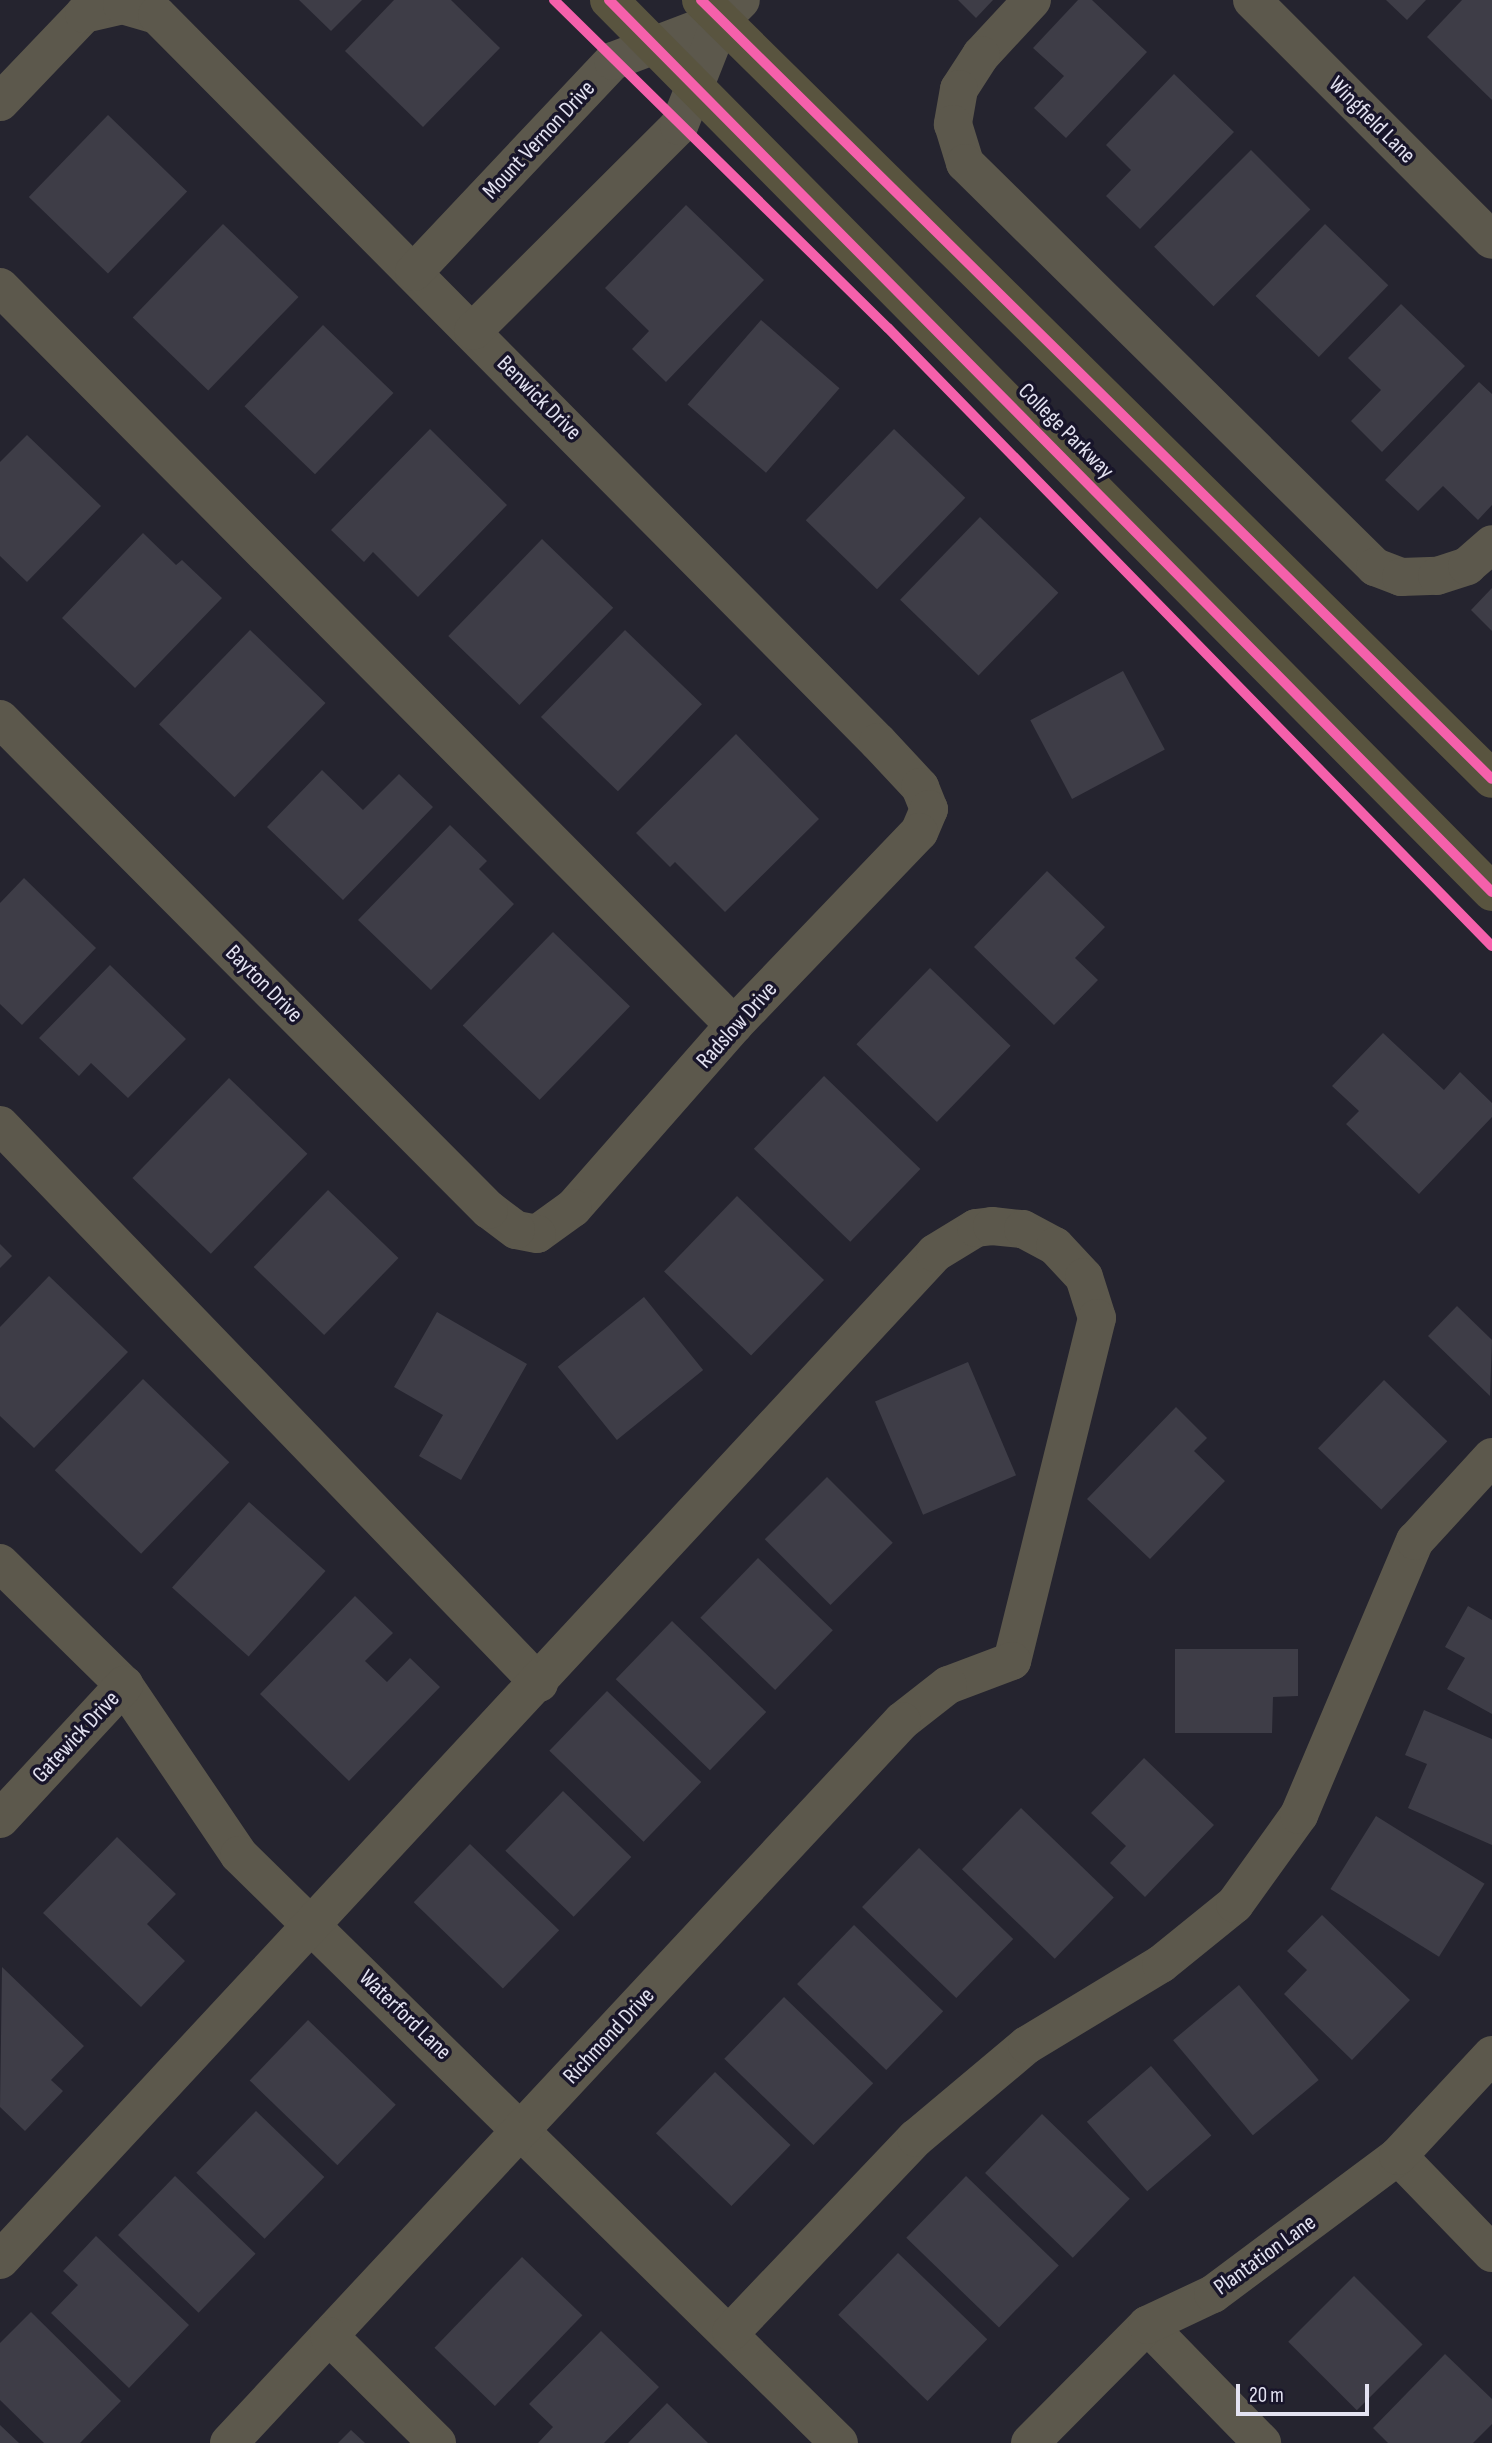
<!DOCTYPE html>
<html>
<head>
<meta charset="utf-8">
<style>
	body { margin:0 }
	#map { position:relative; width:1492px; height:2443px; overflow:hidden; background:#25242f; font-family:"Sofia Sans Condensed",sans-serif }
	div>[style] { position:absolute }
	.building>* { inset:0; background:#3e3d47; transform-origin:0 0 }
	.minor>* { height:38px; margin:-19px; padding:0 19px; transform-origin:19px; border-radius:19px; background:#5c584c }
	.major>* { height:38px; margin:-19px; padding:0 19px; transform-origin:19px; border-radius:19px; background:#59543f }
	.cycleway>* { height:10px; margin:-5px; padding:0 5px; transform-origin:5px; border-radius:5px; background:#f560ab }
	span { translate:-50% -50%; white-space:nowrap; text-align:center; line-height:1.15; -webkit-text-stroke:7px #18152a; paint-order:stroke }
	.street-label { font-size:23px; color:#e3e2f1 }
	.scale { position:absolute; left:1236px; top:2384px; width:133px; height:32px; box-sizing:border-box; border:4px solid #e3e2f1; border-top:0; padding-left:9px; font-size:21px; line-height:24px; white-space:nowrap; color:#e3e2f1; -webkit-text-stroke:5px #18152a; paint-order:stroke }
</style>
</head>
<body>
<div id="map">
	<div class="building">
		<div style="clip-path:polygon(299px 0,362px 0,331px 31px)"></div>
		<div style="clip-path:polygon(394px 0,451px 0,500px 48px,423px 127px,345px 51px)"></div>
		<div style="clip-path:polygon(958px 0,993px 0,976px 18px)"></div>
		<div style="clip-path:polygon(1078px 0,1092px 0,1147px 52px,1066px 138px,1034px 108px,1064px 76px,1033px 48px)"></div>
		<div style="clip-path:polygon(1386px 0,1426px 0,1407px 20px)"></div>
		<div style="clip-path:polygon(1462px 0,1492px 0,1492px 100px,1427px 37px)"></div>
		<div style="clip-path:polygon(1174px 74px,1234px 132px,1140px 229px,1106px 196px,1131px 170px,1106px 145px)"></div>
		<div style="left:108px;top:115px;width:110px;height:114px;rotate:44deg"></div>
		<div style="left:1251px;top:150px;width:84px;height:137px;rotate:45deg"></div>
		<div style="clip-path:polygon(686px 205px,764px 280px,666px 382px,632px 349px,649px 331px,605px 288px)"></div>
		<div style="left:223px;top:224px;width:105px;height:130px;rotate:44deg"></div>
		<div style="left:1325px;top:224px;width:88px;height:100px;rotate:44deg"></div>
		<div style="clip-path:polygon(1401px 304px,1465px 366px,1382px 452px,1351px 421px,1381px 390px,1348px 358px)"></div>
		<div style="left:761px;top:320px;width:104px;height:112px;rotate:41deg"></div>
		<div style="left:323px;top:325px;width:98px;height:113px;rotate:44deg"></div>
		<div style="clip-path:polygon(1479px 382px,1492px 394px,1492px 505px,1478px 520px,1443px 486px,1418px 511px,1385px 480px)"></div>
		<div style="clip-path:polygon(430px 429px,507px 505px,418px 597px,373px 552px,364px 562px,331px 530px)"></div>
		<div style="left:894px;top:429px;width:99px;height:127px;rotate:44deg"></div>
		<div style="clip-path:polygon(27px 435px,101px 506px,27px 582px,0 556px,0 462px)"></div>
		<div style="left:980px;top:517px;width:109px;height:115px;rotate:44deg"></div>
		<div style="clip-path:polygon(143px 533px,176px 565px,182px 560px,222px 598px,135px 688px,62px 618px)"></div>
		<div style="left:542px;top:539px;width:99px;height:135px;rotate:44deg"></div>
		<div style="clip-path:polygon(1492px 588px,1492px 631px,1471px 610px)"></div>
		<div style="left:250px;top:630px;width:105px;height:131px;rotate:44deg"></div>
		<div style="left:625px;top:630px;width:107px;height:121px;rotate:44deg"></div>
		<div style="left:1123px;top:671px;width:89px;height:105px;rotate:62deg"></div>
		<div style="clip-path:polygon(736px 734px,819px 819px,725px 912px,675px 862px,670px 867px,636px 833px)"></div>
		<div style="clip-path:polygon(322px 770px,363px 810px,399px 774px,433px 807px,343px 900px,267px 827px)"></div>
		<div style="clip-path:polygon(450px 825px,487px 861px,479px 869px,514px 904px,431px 990px,358px 920px)"></div>
		<div style="clip-path:polygon(1047px 871px,1105px 927px,1075px 958px,1098px 980px,1054px 1025px,974px 947px)"></div>
		<div style="clip-path:polygon(24px 878px,96px 948px,22px 1025px,0 1004px,0 903px)"></div>
		<div style="left:553px;top:932px;width:107px;height:130px;rotate:44deg"></div>
		<div style="clip-path:polygon(110px 965px,186px 1039px,128px 1098px,91px 1063px,79px 1076px,39px 1038px)"></div>
		<div style="left:930px;top:968px;width:112px;height:106px;rotate:44deg"></div>
		<div style="clip-path:polygon(1383px 1033px,1444px 1090px,1460px 1072px,1492px 1103px,1492px 1117px,1419px 1194px,1346px 1124px,1359px 1111px,1332px 1086px)"></div>
		<div style="left:824px;top:1076px;width:134px;height:101px;rotate:44deg"></div>
		<div style="left:229px;top:1078px;width:109px;height:139px;rotate:44deg"></div>
		<div style="left:328px;top:1190px;width:98px;height:107px;rotate:44deg"></div>
		<div style="left:737px;top:1196px;width:121px;height:105px;rotate:44deg"></div>
		<div style="clip-path:polygon(0 1244px,12px 1256px,0 1268px)"></div>
		<div style="clip-path:polygon(49px 1276px,128px 1352px,34px 1448px,0 1416px,0 1327px)"></div>
		<div style="left:644px;top:1297px;width:94px;height:111px;rotate:51deg"></div>
		<div style="clip-path:polygon(1457px 1306px,1492px 1340px,1490px 1396px,1428px 1336px)"></div>
		<div style="clip-path:polygon(437px 1312px,527px 1364px,461px 1480px,419px 1456px,443px 1415px,394px 1387px)"></div>
		<div style="left:968px;top:1362px;width:123px;height:101px;rotate:67deg"></div>
		<div style="left:143px;top:1379px;width:120px;height:127px;rotate:44deg"></div>
		<div style="left:1384px;top:1380px;width:88px;height:95px;rotate:44deg"></div>
		<div style="clip-path:polygon(1176px 1407px,1207px 1438px,1194px 1451px,1225px 1481px,1150px 1559px,1087px 1499px)"></div>
		<div style="left:827px;top:1477px;width:93px;height:88px;rotate:45deg"></div>
		<div style="left:249px;top:1502px;width:103px;height:115px;rotate:42deg"></div>
		<div style="left:758px;top:1558px;width:104px;height:83px;rotate:44deg"></div>
		<div style="clip-path:polygon(355px 1596px,393px 1633px,365px 1661px,387px 1682px,410px 1658px,440px 1687px,349px 1781px,260px 1694px)"></div>
		<div style="clip-path:polygon(1468px 1606px,1492px 1620px,1492px 1714px,1447px 1689px,1465px 1658px,1445px 1647px)"></div>
		<div style="left:672px;top:1621px;width:131px;height:81px;rotate:44deg"></div>
		<div style="clip-path:polygon(1175px 1649px,1298px 1649px,1298px 1696px,1273px 1697px,1272px 1733px,1175px 1733px)"></div>
		<div style="left:607px;top:1691px;width:131px;height:83px;rotate:44deg"></div>
		<div style="clip-path:polygon(1424px 1710px,1492px 1739px,1492px 1845px,1408px 1808px,1427px 1764px,1405px 1755px)"></div>
		<div style="clip-path:polygon(1144px 1758px,1214px 1825px,1145px 1897px,1110px 1863px,1126px 1846px,1091px 1813px)"></div>
		<div style="left:563px;top:1791px;width:95px;height:83px;rotate:44deg"></div>
		<div style="left:1021px;top:1808px;width:129px;height:85px;rotate:44deg"></div>
		<div style="left:1376px;top:1816px;width:128px;height:86px;rotate:32deg"></div>
		<div style="clip-path:polygon(117px 1837px,176px 1894px,147px 1924px,185px 1961px,141px 2007px,43px 1913px)"></div>
		<div style="left:470px;top:1844px;width:124px;height:81px;rotate:44deg"></div>
		<div style="left:919px;top:1848px;width:131px;height:82px;rotate:44deg"></div>
		<div style="clip-path:polygon(1322px 1915px,1410px 2000px,1352px 2060px,1284px 1994px,1307px 1970px,1287px 1951px)"></div>
		<div style="left:854px;top:1925px;width:124px;height:82px;rotate:44deg"></div>
		<div style="clip-path:polygon(2px 1967px,84px 2046px,51px 2080px,63px 2091px,25px 2131px,0 2107px)"></div>
		<div style="left:1239px;top:1985px;width:124px;height:86px;rotate:50deg"></div>
		<div style="left:784px;top:1997px;width:124px;height:86px;rotate:44deg"></div>
		<div style="left:308px;top:2020px;width:122px;height:84px;rotate:44deg"></div>
		<div style="left:1151px;top:2066px;width:92px;height:85px;rotate:49deg"></div>
		<div style="left:715px;top:2072px;width:105px;height:85px;rotate:44deg"></div>
		<div style="left:256px;top:2111px;width:95px;height:86px;rotate:44deg"></div>
		<div style="left:1042px;top:2114px;width:122px;height:82px;rotate:44deg"></div>
		<div style="left:175px;top:2176px;width:112px;height:82px;rotate:44deg"></div>
		<div style="left:966px;top:2176px;width:129px;height:86px;rotate:44deg"></div>
		<div style="clip-path:polygon(96px 2236px,189px 2325px,129px 2388px,51px 2313px,78px 2285px,63px 2271px)"></div>
		<div style="left:898px;top:2253px;width:124px;height:86px;rotate:44deg"></div>
		<div style="left:522px;top:2257px;width:84px;height:126px;rotate:44deg"></div>
		<div style="left:1354px;top:2276px;width:97px;height:93px;rotate:45deg"></div>
		<div style="clip-path:polygon(31px 2312px,121px 2401px,80px 2443px,44px 2443px,0 2400px,0 2343px)"></div>
		<div style="clip-path:polygon(601px 2331px,659px 2387px,604px 2443px,538px 2443px,553px 2427px,529px 2404px)"></div>
		<div style="clip-path:polygon(1445px 2354px,1492px 2399px,1492px 2424px,1473px 2443px,1388px 2443px,1373px 2428px)"></div>
		<div style="clip-path:polygon(667px 2403px,708px 2443px,628px 2443px)"></div>
		<div style="clip-path:polygon(0 2425px,19px 2443px,0 2443px)"></div>
		<div style="clip-path:polygon(351px 2430px,365px 2443px,338px 2443px)"></div>
	</div>
	<div class="minor">
		<div style="left:1032px;top:0;width:75px;rotate:132.8deg"></div>
		<div style="left:981px;top:55px;width:40px;rotate:122.9deg"></div>
		<div style="left:959px;top:89px;width:36px;rotate:100deg"></div>
		<div style="left:953px;top:124px;width:41px;rotate:72.9deg"></div>
		<div style="left:965px;top:163px;width:576px;rotate:44.58deg"></div>
		<div style="left:1375px;top:567px;width:28px;rotate:21deg"></div>
		<div style="left:1401px;top:577px;width:36px;rotate:-2deg"></div>
		<div style="left:1437px;top:576px;width:32px;rotate:-18deg"></div>
		<div style="left:1467px;top:566px;width:33px;rotate:-41deg"></div>
		<div style="left:1252px;top:0;width:339px;rotate:45deg"></div>
		<div style="left:0;top:102px;width:122px;rotate:-46.3deg"></div>
		<div style="left:84px;top:14px;width:39px;rotate:-13deg"></div>
		<div style="left:122px;top:5px;width:36px;rotate:16deg"></div>
		<div style="left:157px;top:15px;width:1024px;rotate:45.24deg"></div>
		<div style="left:878px;top:742px;width:62px;rotate:47deg"></div>
		<div style="left:920px;top:787px;width:24px;rotate:68deg"></div>
		<div style="left:929px;top:809px;width:25px;rotate:113deg"></div>
		<div style="left:919px;top:832px;width:267px;rotate:133.8deg"></div>
		<div style="left:734px;top:1025px;width:244px;rotate:131.3deg"></div>
		<div style="left:573px;top:1208px;width:44px;rotate:144.2deg"></div>
		<div style="left:537px;top:1234px;width:21px;rotate:-169deg"></div>
		<div style="left:516px;top:1230px;width:34px;rotate:-143deg"></div>
		<div style="left:489px;top:1210px;width:693px;rotate:-134.88deg"></div>
		<div style="left:414px;top:272px;width:290px;rotate:-46.7deg"></div>
		<div style="left:613px;top:61px;width:116px;rotate:-20.8deg"></div>
		<div style="left:0;top:287px;width:1041px;rotate:45.16deg"></div>
		<div style="left:473px;top:331px;width:291px;rotate:-44.9deg"></div>
		<div style="left:679px;top:126px;width:114px;rotate:-68.4deg"></div>
		<div style="left:721px;top:20px;width:28px;rotate:-45deg"></div>
		<div style="left:0;top:1125px;width:776px;rotate:45.99deg"></div>
		<div style="left:0;top:1563px;width:174px;rotate:44.5deg"></div>
		<div style="left:124px;top:1685px;width:205px;rotate:55.9deg"></div>
		<div style="left:239px;top:1855px;width:840px;rotate:44.42deg"></div>
		<div style="left:0;top:1819px;width:183px;rotate:-47.2deg"></div>
		<div style="left:1398px;top:2156px;width:135px;rotate:45.9deg"></div>
		<div style="left:0;top:2260px;width:1374px;rotate:-47.12deg"></div>
		<div style="left:935px;top:1253px;width:48px;rotate:-31.4deg"></div>
		<div style="left:976px;top:1228px;width:16px;rotate:-7deg"></div>
		<div style="left:992px;top:1226px;width:31px;rotate:6deg"></div>
		<div style="left:1023px;top:1229px;width:36px;rotate:28deg"></div>
		<div style="left:1055px;top:1246px;width:42px;rotate:46.9deg"></div>
		<div style="left:1084px;top:1277px;width:43px;rotate:72.4deg"></div>
		<div style="left:1097px;top:1318px;width:353px;rotate:103.9deg"></div>
		<div style="left:1012px;top:1661px;width:68px;rotate:159.4deg"></div>
		<div style="left:948px;top:1685px;width:58px;rotate:142deg"></div>
		<div style="left:902px;top:1721px;width:987px;rotate:132.99deg"></div>
		<div style="left:1147px;top:2325px;width:165px;rotate:45.7deg"></div>
		<div style="left:731px;top:2332px;width:268px;rotate:-46.4deg"></div>
		<div style="left:916px;top:2138px;width:145px;rotate:-40deg"></div>
		<div style="left:1027px;top:2045px;width:157px;rotate:-31.2deg"></div>
		<div style="left:1161px;top:1964px;width:95px;rotate:-39deg"></div>
		<div style="left:1235px;top:1904px;width:110px;rotate:-54.3deg"></div>
		<div style="left:1299px;top:1815px;width:298px;rotate:-67.1deg"></div>
		<div style="left:1415px;top:1541px;width:114px;rotate:-47.5deg"></div>
		<div style="left:329px;top:2336px;width:152px;rotate:44.7deg"></div>
		<div style="left:1030px;top:2443px;width:166px;rotate:-45.2deg"></div>
		<div style="left:1147px;top:2325px;width:73px;rotate:-25.2deg"></div>
		<div style="left:1213px;top:2294px;width:231px;rotate:-36.7deg"></div>
		<div style="left:1398px;top:2156px;width:138px;rotate:-47.1deg"></div>
	</div>
	<div class="major">
		<div style="left:609px;top:0;width:1255px;rotate:45.29deg"></div>
		<div style="left:701px;top:0;width:1110px;rotate:44.56deg"></div>
	</div>
	<div class="cycleway">
		<div style="left:554px;top:0;width:468px;rotate:44.5deg"></div>
		<div style="left:888px;top:328px;width:864px;rotate:45.66deg"></div>
		<div style="left:609px;top:0;width:1255px;rotate:45.29deg"></div>
		<div style="left:701px;top:0;width:1110px;rotate:44.56deg"></div>
	</div>
	<div class="street-label">
		<span style="left:1372px;top:120px;rotate:45deg">Wingfield Lane</span>
		<span style="left:539px;top:140px;rotate:-47deg">Mount Vernon Drive</span>
		<span style="left:539px;top:398px;rotate:45deg">Benwick Drive</span>
		<span style="left:1066px;top:431px;rotate:45deg">College Parkway</span>
		<span style="left:264px;top:984px;rotate:45deg">Bayton Drive</span>
		<span style="left:737px;top:1025px;rotate:-48deg">Radslow Drive</span>
		<span style="left:76px;top:1737px;rotate:-47deg">Gatewick Drive</span>
		<span style="left:405px;top:2015px;rotate:44deg">Waterford Lane</span>
		<span style="left:609px;top:2036px;rotate:-47deg">Richmond Drive</span>
		<span style="left:1265px;top:2255px;rotate:-36deg">Plantation Lane</span>
	</div>
	<div class="scale">20 m</div>
</div>
</body>
</html>
